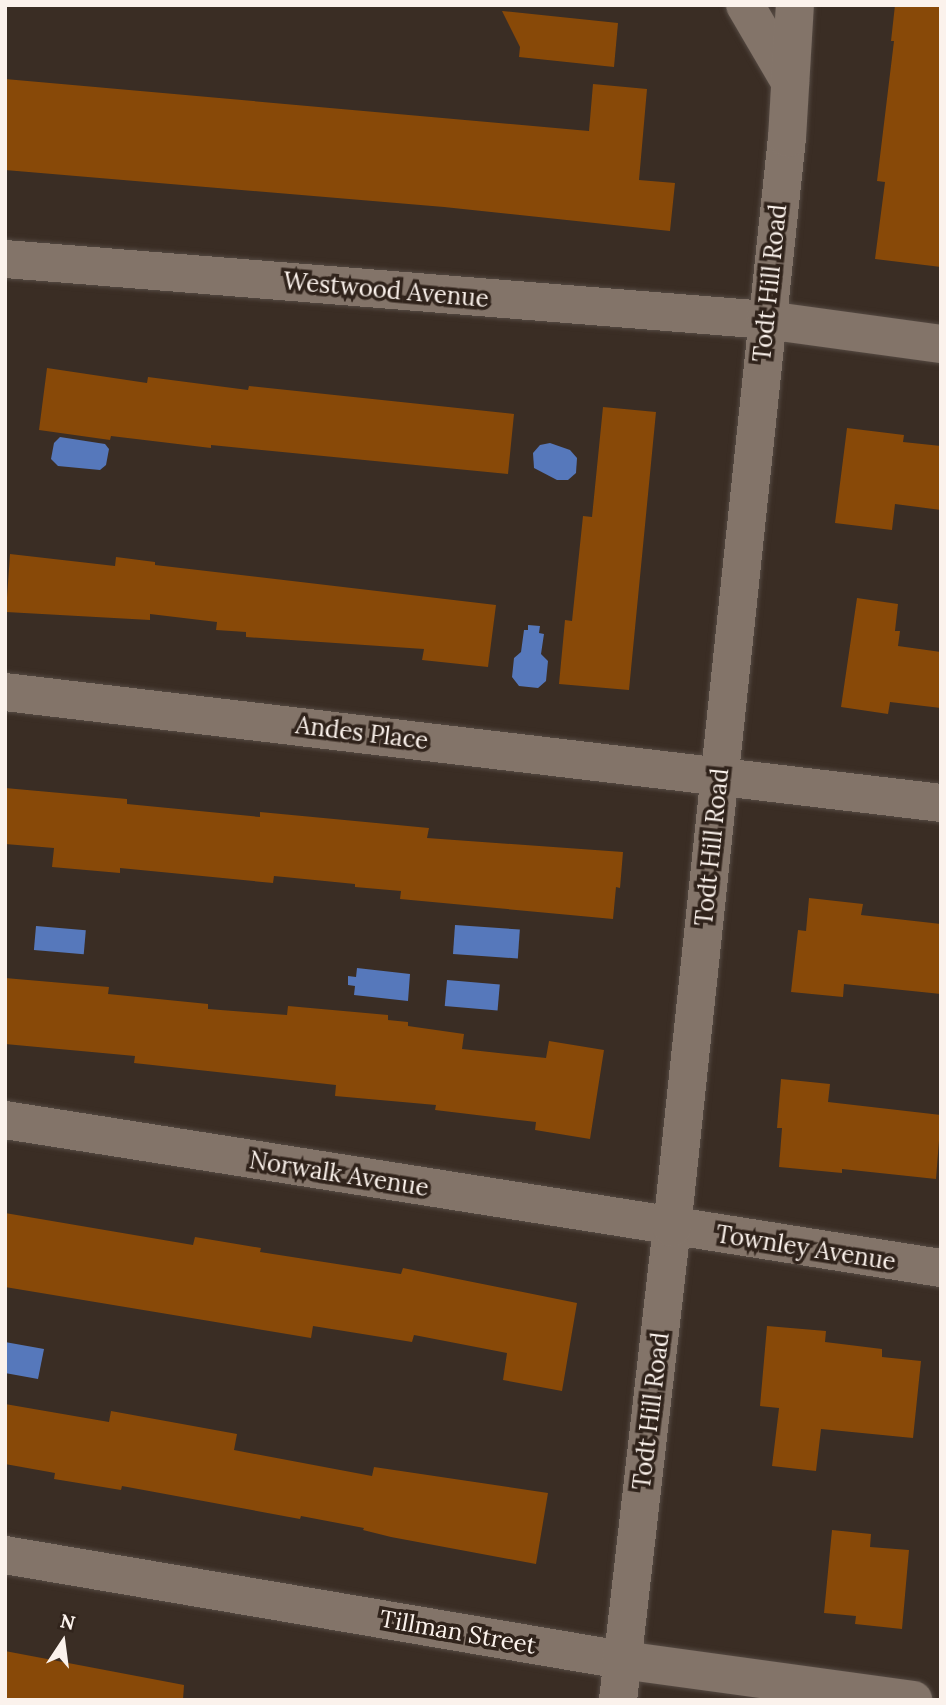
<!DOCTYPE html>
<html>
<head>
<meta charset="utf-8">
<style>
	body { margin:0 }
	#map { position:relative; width:946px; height:1705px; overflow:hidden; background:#3a2d24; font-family:Lora,serif }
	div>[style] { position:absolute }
	.water>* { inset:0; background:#5678bb; transform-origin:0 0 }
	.building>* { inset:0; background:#884908 }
	.roads { filter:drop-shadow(0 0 2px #554a43) drop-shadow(0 0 2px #554a43) }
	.minor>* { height:38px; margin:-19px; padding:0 19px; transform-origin:19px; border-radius:19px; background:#837469 }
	span { translate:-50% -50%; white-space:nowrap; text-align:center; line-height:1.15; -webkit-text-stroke:7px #30231b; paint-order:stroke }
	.street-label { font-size:24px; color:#fbf2ec }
	.frame { position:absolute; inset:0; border:7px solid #fbf2ec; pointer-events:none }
	.north { position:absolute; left:28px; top:1607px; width:70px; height:70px; -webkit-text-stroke:5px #30231b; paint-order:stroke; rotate:13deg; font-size:19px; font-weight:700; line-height:28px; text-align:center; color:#fbf2ec }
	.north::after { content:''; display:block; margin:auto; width:24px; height:32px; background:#fbf2ec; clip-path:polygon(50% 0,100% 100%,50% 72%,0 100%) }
</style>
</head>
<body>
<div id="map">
	<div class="water">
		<div style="clip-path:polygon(60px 437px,105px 444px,109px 449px,106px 465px,100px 470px,58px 466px,51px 459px,54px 443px)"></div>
		<div style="clip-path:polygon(550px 443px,570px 450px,577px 458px,576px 473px,568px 480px,557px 480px,534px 468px,533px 453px,540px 445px)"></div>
		<div style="clip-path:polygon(528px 625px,540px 626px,539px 633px,544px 634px,541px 654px,548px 661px,546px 681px,538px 688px,519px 686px,512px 677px,514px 658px,521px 652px,524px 630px,528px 630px)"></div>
		<div style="left:455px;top:925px;width:65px;height:29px;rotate:4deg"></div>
		<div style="left:36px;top:926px;width:50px;height:24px;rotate:5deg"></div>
		<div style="clip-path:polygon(357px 968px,410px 974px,408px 1001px,354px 995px,355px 986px,348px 985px,348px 976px,356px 977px)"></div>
		<div style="left:447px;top:980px;width:53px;height:26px;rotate:5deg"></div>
		<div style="clip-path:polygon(5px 1342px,44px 1349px,38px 1379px,5px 1373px)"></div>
	</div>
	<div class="building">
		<div style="clip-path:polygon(895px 5px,941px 5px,941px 267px,875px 259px,885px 182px,877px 181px,894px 41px,891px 41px)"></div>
		<div style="clip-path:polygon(502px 11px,618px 23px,614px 67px,519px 57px,520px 47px)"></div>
		<div style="clip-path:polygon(5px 79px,589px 131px,593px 84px,647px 89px,639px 180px,675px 183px,670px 231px,444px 207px,5px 170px)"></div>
		<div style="clip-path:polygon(47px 368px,147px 383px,148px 377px,248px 390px,249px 386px,514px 414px,508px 474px,211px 445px,211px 448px,111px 436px,110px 440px,39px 430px)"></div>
		<div style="clip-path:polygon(603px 407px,656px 412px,629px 690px,559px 684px,565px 620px,572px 621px,583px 516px,592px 517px)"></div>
		<div style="clip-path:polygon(847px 428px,904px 435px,903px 442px,941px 446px,941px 510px,895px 504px,892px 530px,835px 523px)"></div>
		<div style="clip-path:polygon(10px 554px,115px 566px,116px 557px,155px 562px,155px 565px,496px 605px,488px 667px,422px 660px,424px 649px,246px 637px,246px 632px,216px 630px,217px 622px,150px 614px,150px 620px,6px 612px)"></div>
		<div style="clip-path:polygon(857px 598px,898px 604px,895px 631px,900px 631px,898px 646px,941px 652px,941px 708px,890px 702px,888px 714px,841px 707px)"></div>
		<div style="clip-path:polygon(5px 788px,127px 799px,127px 804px,260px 817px,260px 812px,429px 828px,427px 838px,623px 852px,620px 888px,616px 887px,613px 919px,400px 899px,401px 891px,355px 887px,355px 884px,274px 876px,273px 883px,120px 868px,120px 873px,52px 867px,54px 848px,5px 844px)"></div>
		<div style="clip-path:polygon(809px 898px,863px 904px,861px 915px,941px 924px,941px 994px,844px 984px,843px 997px,791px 992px,798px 930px,806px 931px)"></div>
		<div style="clip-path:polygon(5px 978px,109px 987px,108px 994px,208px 1004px,208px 1009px,287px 1015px,288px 1006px,388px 1015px,388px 1020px,408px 1022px,408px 1026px,464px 1034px,462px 1049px,546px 1058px,549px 1041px,604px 1050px,590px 1139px,535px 1130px,536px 1122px,435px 1110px,436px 1105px,335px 1096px,336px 1085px,134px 1063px,135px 1056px,5px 1044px)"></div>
		<div style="clip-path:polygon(781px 1079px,830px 1084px,828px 1102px,941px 1115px,936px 1179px,842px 1169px,842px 1173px,779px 1167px,782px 1128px,777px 1128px)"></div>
		<div style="clip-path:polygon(5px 1213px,193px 1245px,195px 1237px,261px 1248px,260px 1252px,401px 1274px,403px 1268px,577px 1303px,562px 1391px,503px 1380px,507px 1353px,414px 1335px,412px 1342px,313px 1326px,311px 1338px,5px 1287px)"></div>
		<div style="clip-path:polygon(767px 1326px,826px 1331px,825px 1342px,882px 1349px,882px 1357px,921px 1361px,913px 1438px,821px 1429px,816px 1471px,772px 1466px,779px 1408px,760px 1406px)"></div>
		<div style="clip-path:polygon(5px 1404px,109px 1422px,111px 1411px,237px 1434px,234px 1450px,372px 1476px,374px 1467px,548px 1493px,536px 1564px,391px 1537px,363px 1530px,364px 1528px,301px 1516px,300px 1519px,122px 1486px,121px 1490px,54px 1479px,55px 1473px,5px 1464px)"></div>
		<div style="clip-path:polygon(832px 1530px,871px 1534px,870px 1547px,909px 1550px,902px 1629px,855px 1624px,856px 1616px,824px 1613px)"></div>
		<div style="clip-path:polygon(5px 1651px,184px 1685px,183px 1700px,5px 1700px)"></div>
	</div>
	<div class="roads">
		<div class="minor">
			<div style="left:745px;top:5px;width:89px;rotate:59.7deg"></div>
			<div style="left:5px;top:259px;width:763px;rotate:4.58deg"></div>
			<div style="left:766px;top:320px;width:177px;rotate:7.8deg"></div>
			<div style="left:5px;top:692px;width:943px;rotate:6.76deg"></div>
			<div style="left:5px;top:1120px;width:948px;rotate:8.99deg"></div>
			<div style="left:5px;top:1555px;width:626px;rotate:9.66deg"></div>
			<div style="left:622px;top:1660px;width:294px;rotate:7.8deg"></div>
			<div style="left:618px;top:1700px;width:475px;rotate:-83.5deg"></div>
			<div style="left:672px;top:1228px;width:1096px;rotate:-83.98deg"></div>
			<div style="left:787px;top:138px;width:133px;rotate:-86.6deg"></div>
		</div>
	</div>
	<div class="street-label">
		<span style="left:770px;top:283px;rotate:-84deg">Todt Hill Road</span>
		<span style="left:386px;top:290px;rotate:5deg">Westwood Avenue</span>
		<span style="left:362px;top:733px;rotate:7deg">Andes Place</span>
		<span style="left:712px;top:847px;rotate:-84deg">Todt Hill Road</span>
		<span style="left:339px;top:1174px;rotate:9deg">Norwalk Avenue</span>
		<span style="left:806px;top:1248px;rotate:9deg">Townley Avenue</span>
		<span style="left:651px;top:1411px;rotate:-83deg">Todt Hill Road</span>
		<span style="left:458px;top:1632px;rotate:10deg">Tillman Street</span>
	</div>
	<div class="frame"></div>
	<div class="north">N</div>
</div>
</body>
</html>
